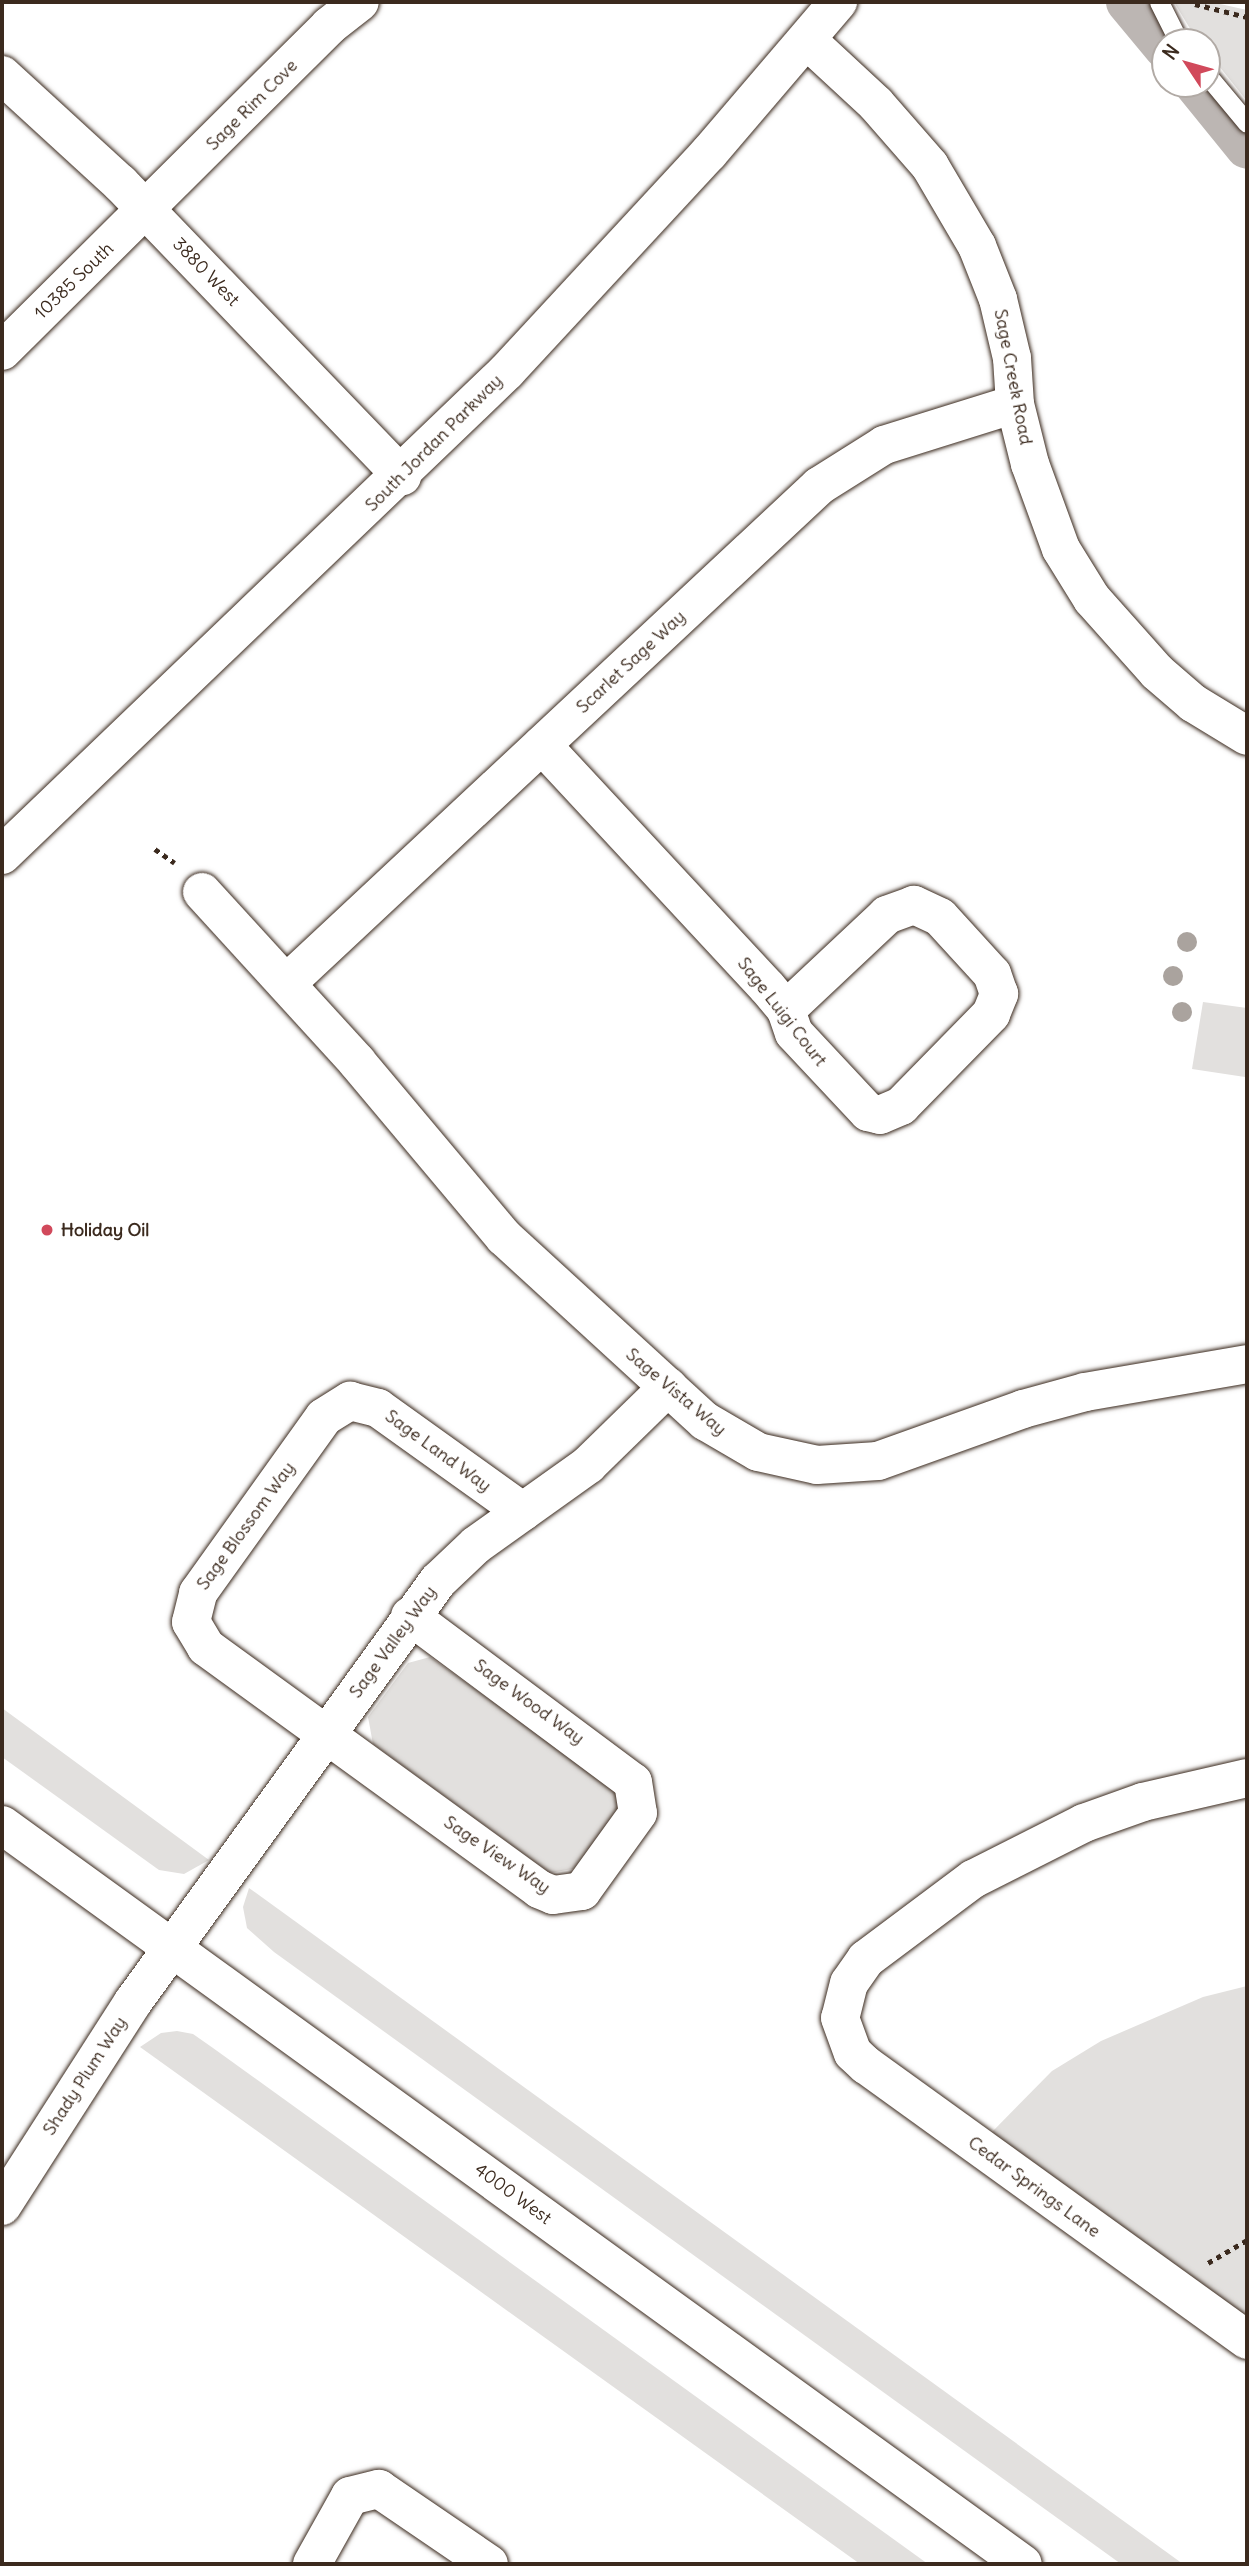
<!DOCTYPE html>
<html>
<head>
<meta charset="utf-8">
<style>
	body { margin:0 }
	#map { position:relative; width:1249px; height:2566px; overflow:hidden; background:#fff; font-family:Delius,sans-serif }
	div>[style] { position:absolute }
	.green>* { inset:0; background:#e2e0de }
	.canal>* { height:42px; margin:-21px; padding:0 21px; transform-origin:21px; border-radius:21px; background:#bcb6b3 }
	.path>* { height:4.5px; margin-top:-2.25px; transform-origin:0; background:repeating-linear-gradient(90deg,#3b2a1e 0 5px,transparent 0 10px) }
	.roads { filter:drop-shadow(0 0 2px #3b2a1e) drop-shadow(0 0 2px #3b2a1e) }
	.lane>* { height:19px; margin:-9.5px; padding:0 9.5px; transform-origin:9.5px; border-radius:9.5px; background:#fff }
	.street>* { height:38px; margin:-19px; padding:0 19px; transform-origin:19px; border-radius:19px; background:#fff }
	.secondary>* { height:38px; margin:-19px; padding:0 19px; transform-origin:19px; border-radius:19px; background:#fff }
	.primary>* { height:38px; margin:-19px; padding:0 19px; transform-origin:19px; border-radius:19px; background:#fff }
	.trees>* { width:20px; height:20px; margin:-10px; border-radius:50%; background:#aaa39e }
	.dots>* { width:19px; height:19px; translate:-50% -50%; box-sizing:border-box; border:4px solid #fff; border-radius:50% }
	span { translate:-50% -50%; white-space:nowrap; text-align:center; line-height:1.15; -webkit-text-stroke:5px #fff; paint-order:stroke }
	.street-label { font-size:18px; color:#3b2a1e }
	.poi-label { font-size:18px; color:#3b2a1e; font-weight:700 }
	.left { translate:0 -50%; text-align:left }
	.frame { position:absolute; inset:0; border:4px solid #3b2a1e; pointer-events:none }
	.north { position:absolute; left:1151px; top:28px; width:70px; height:70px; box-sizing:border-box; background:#fff; border:2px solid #b1aaa5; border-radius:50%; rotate:306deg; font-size:19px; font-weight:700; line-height:28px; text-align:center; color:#3b2a1e }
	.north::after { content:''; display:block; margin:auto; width:24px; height:32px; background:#d1495b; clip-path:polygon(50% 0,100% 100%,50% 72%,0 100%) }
</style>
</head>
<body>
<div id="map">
	<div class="green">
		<div style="clip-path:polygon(1174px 2px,1211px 2px,1247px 10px,1247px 101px,1207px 51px,1207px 42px,1200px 42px,1192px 32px)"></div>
		<div style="clip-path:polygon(1203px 1002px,1247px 1008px,1245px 1077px,1192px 1069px)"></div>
		<div style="clip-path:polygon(430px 1657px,607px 1783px,620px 1801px,617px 1817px,578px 1868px,550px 1873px,373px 1744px,368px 1717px,408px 1663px)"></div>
		<div style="clip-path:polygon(2px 1708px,209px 1860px,184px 1874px,159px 1870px,2px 1757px)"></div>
		<div style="clip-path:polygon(249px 1888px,1183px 2564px,1121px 2564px,274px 1952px,247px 1928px,243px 1907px)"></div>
		<div style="clip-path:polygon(1247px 1986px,1247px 2317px,991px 2133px,1052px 2071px,1101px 2041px,1203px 1997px)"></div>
		<div style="clip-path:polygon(177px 2031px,193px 2034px,213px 2048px,928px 2564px,860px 2564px,140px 2047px,161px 2033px)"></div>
	</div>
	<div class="canal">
		<div style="left:1127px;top:2px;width:60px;rotate:50.4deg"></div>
		<div style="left:1195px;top:84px;width:82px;rotate:50.9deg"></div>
	</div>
	<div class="path">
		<div style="left:1195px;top:4px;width:54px;rotate:14deg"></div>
		<div style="left:155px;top:849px;width:24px;rotate:35deg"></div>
		<div style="left:1208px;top:2263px;width:45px;rotate:-30.5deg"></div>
	</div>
	<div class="roads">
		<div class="lane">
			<div style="left:1159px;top:2px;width:45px;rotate:63.4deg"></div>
			<div style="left:1207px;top:75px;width:62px;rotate:50.2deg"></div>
		</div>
		<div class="street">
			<div style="left:807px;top:40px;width:94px;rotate:42.8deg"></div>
			<div style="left:876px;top:104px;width:82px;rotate:48.9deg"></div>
			<div style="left:930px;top:166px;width:93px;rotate:59.6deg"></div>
			<div style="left:977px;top:246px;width:57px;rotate:68.4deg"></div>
			<div style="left:998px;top:299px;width:61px;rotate:76.7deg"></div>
			<div style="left:1012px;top:358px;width:46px;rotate:86.3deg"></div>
			<div style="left:1015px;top:404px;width:62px;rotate:76deg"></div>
			<div style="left:1030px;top:464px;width:90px;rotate:70deg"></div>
			<div style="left:1061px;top:549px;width:59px;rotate:58.2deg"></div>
			<div style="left:1092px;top:599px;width:98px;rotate:48.3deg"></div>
			<div style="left:1157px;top:672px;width:48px;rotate:40.7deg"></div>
			<div style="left:1193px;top:703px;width:63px;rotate:31.4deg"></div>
			<div style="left:2px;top:75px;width:160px;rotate:42.5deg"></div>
			<div style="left:120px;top:183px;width:407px;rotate:46.1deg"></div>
			<div style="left:2px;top:351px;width:461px;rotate:-44.8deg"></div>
			<div style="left:329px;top:26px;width:39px;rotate:-38deg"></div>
			<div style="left:542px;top:745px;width:330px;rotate:47.1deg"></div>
			<div style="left:767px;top:987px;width:30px;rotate:50deg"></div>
			<div style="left:786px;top:1010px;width:24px;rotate:71deg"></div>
			<div style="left:794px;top:1033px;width:108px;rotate:46.9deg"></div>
			<div style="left:868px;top:1112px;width:12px;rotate:14deg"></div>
			<div style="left:880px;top:1115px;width:23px;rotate:-23deg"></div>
			<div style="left:901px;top:1106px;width:129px;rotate:-45.6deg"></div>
			<div style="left:991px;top:1014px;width:22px;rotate:-68deg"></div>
			<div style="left:999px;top:994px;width:21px;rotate:-109deg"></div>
			<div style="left:992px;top:974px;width:77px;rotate:-132.4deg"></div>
			<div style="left:940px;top:917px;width:29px;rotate:-155deg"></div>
			<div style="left:914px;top:905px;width:29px;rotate:160deg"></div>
			<div style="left:887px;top:915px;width:139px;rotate:136.8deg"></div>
			<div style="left:202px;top:892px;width:230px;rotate:47.6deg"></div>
			<div style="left:357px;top:1062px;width:229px;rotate:50deg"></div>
			<div style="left:504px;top:1237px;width:273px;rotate:42.5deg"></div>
			<div style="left:705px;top:1421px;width:61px;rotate:30.3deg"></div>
			<div style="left:758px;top:1452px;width:60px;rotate:12.4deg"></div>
			<div style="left:817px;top:1465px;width:61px;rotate:-3.8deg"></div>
			<div style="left:878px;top:1461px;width:154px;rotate:-19.7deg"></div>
			<div style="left:1023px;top:1409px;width:64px;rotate:-15.3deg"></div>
			<div style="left:1085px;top:1392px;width:164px;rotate:-9.8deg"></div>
			<div style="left:287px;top:983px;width:728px;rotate:-43.05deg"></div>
			<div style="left:819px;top:486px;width:77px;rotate:-32.2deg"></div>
			<div style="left:884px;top:445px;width:137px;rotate:-17.4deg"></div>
			<div style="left:410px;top:1616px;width:278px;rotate:36.7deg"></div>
			<div style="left:633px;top:1782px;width:31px;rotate:81deg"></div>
			<div style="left:638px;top:1813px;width:96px;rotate:125.7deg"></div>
			<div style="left:582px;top:1891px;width:29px;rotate:172deg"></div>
			<div style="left:553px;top:1895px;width:15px;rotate:-157deg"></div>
			<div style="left:539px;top:1889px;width:412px;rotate:-144deg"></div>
			<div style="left:206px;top:1647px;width:29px;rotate:-121deg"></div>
			<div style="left:191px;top:1622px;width:30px;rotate:-76deg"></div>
			<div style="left:198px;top:1593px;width:216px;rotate:-54.4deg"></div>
			<div style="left:324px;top:1417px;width:31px;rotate:-32deg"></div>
			<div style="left:350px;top:1401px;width:29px;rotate:14deg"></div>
			<div style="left:378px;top:1408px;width:178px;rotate:35.6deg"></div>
			<div style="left:1247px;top:1778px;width:107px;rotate:167deg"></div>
			<div style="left:1143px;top:1802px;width:63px;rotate:160.4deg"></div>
			<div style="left:1084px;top:1823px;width:124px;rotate:153.2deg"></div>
			<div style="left:973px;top:1879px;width:134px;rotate:143.2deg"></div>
			<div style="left:866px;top:1959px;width:29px;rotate:125deg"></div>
			<div style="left:849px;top:1983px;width:36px;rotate:104deg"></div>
			<div style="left:840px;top:2018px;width:37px;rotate:70deg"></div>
			<div style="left:853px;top:2053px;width:18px;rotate:43deg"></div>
			<div style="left:866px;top:2065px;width:470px;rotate:35.8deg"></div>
			<div style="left:2px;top:2206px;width:242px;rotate:-57.3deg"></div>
			<div style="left:133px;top:2002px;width:520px;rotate:-54.08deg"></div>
			<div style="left:438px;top:1581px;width:52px;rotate:-43.5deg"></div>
			<div style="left:476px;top:1545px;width:138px;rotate:-35.5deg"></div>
			<div style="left:588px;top:1465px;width:112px;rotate:-44.3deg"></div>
			<div style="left:312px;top:2564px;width:78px;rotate:-60.8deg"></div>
			<div style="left:350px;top:2496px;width:30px;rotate:-14deg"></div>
			<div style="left:379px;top:2489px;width:133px;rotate:34.3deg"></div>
		</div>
		<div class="secondary">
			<div style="left:2px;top:1825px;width:1260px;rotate:35.9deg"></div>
		</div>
		<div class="primary">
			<div style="left:2px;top:855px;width:699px;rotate:-43.78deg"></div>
			<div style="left:507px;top:371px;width:297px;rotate:-47.2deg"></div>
			<div style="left:709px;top:153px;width:199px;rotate:-49.5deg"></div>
		</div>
	</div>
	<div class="trees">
		<div style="left:1187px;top:942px"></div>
		<div style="left:1173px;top:976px"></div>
		<div style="left:1182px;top:1012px"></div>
	</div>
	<div class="dots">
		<div style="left:47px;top:1230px;background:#d1495b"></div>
	</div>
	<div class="street-label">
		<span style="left:252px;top:105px;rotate:-45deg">Sage Rim Cove</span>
		<span style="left:206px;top:272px;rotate:46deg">3880 West</span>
		<span style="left:74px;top:281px;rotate:-44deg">10385 South</span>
		<span style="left:1013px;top:377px;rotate:79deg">Sage Creek Road</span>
		<span style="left:434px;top:443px;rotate:-45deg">South Jordan Parkway</span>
		<span style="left:631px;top:662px;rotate:-43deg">Scarlet Sage Way</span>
		<span style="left:782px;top:1012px;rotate:52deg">Sage Luigi Court</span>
		<span style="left:676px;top:1392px;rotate:40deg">Sage Vista Way</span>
		<span style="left:438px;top:1451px;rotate:36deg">Sage Land Way</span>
		<span style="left:246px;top:1526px;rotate:-54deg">Sage Blossom Way</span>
		<span style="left:393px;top:1642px;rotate:-54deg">Sage Valley Way</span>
		<span style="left:529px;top:1702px;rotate:36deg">Sage Wood Way</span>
		<span style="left:497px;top:1855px;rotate:34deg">Sage View Way</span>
		<span style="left:85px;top:2076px;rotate:-57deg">Shady Plum Way</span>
		<span style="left:1034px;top:2187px;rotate:36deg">Cedar Springs Lane</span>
		<span style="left:513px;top:2194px;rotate:36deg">4000 West</span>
	</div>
	<div class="poi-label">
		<span class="left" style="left:61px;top:1230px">Holiday Oil</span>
	</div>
	<div class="frame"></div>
	<div class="north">N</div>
</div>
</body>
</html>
